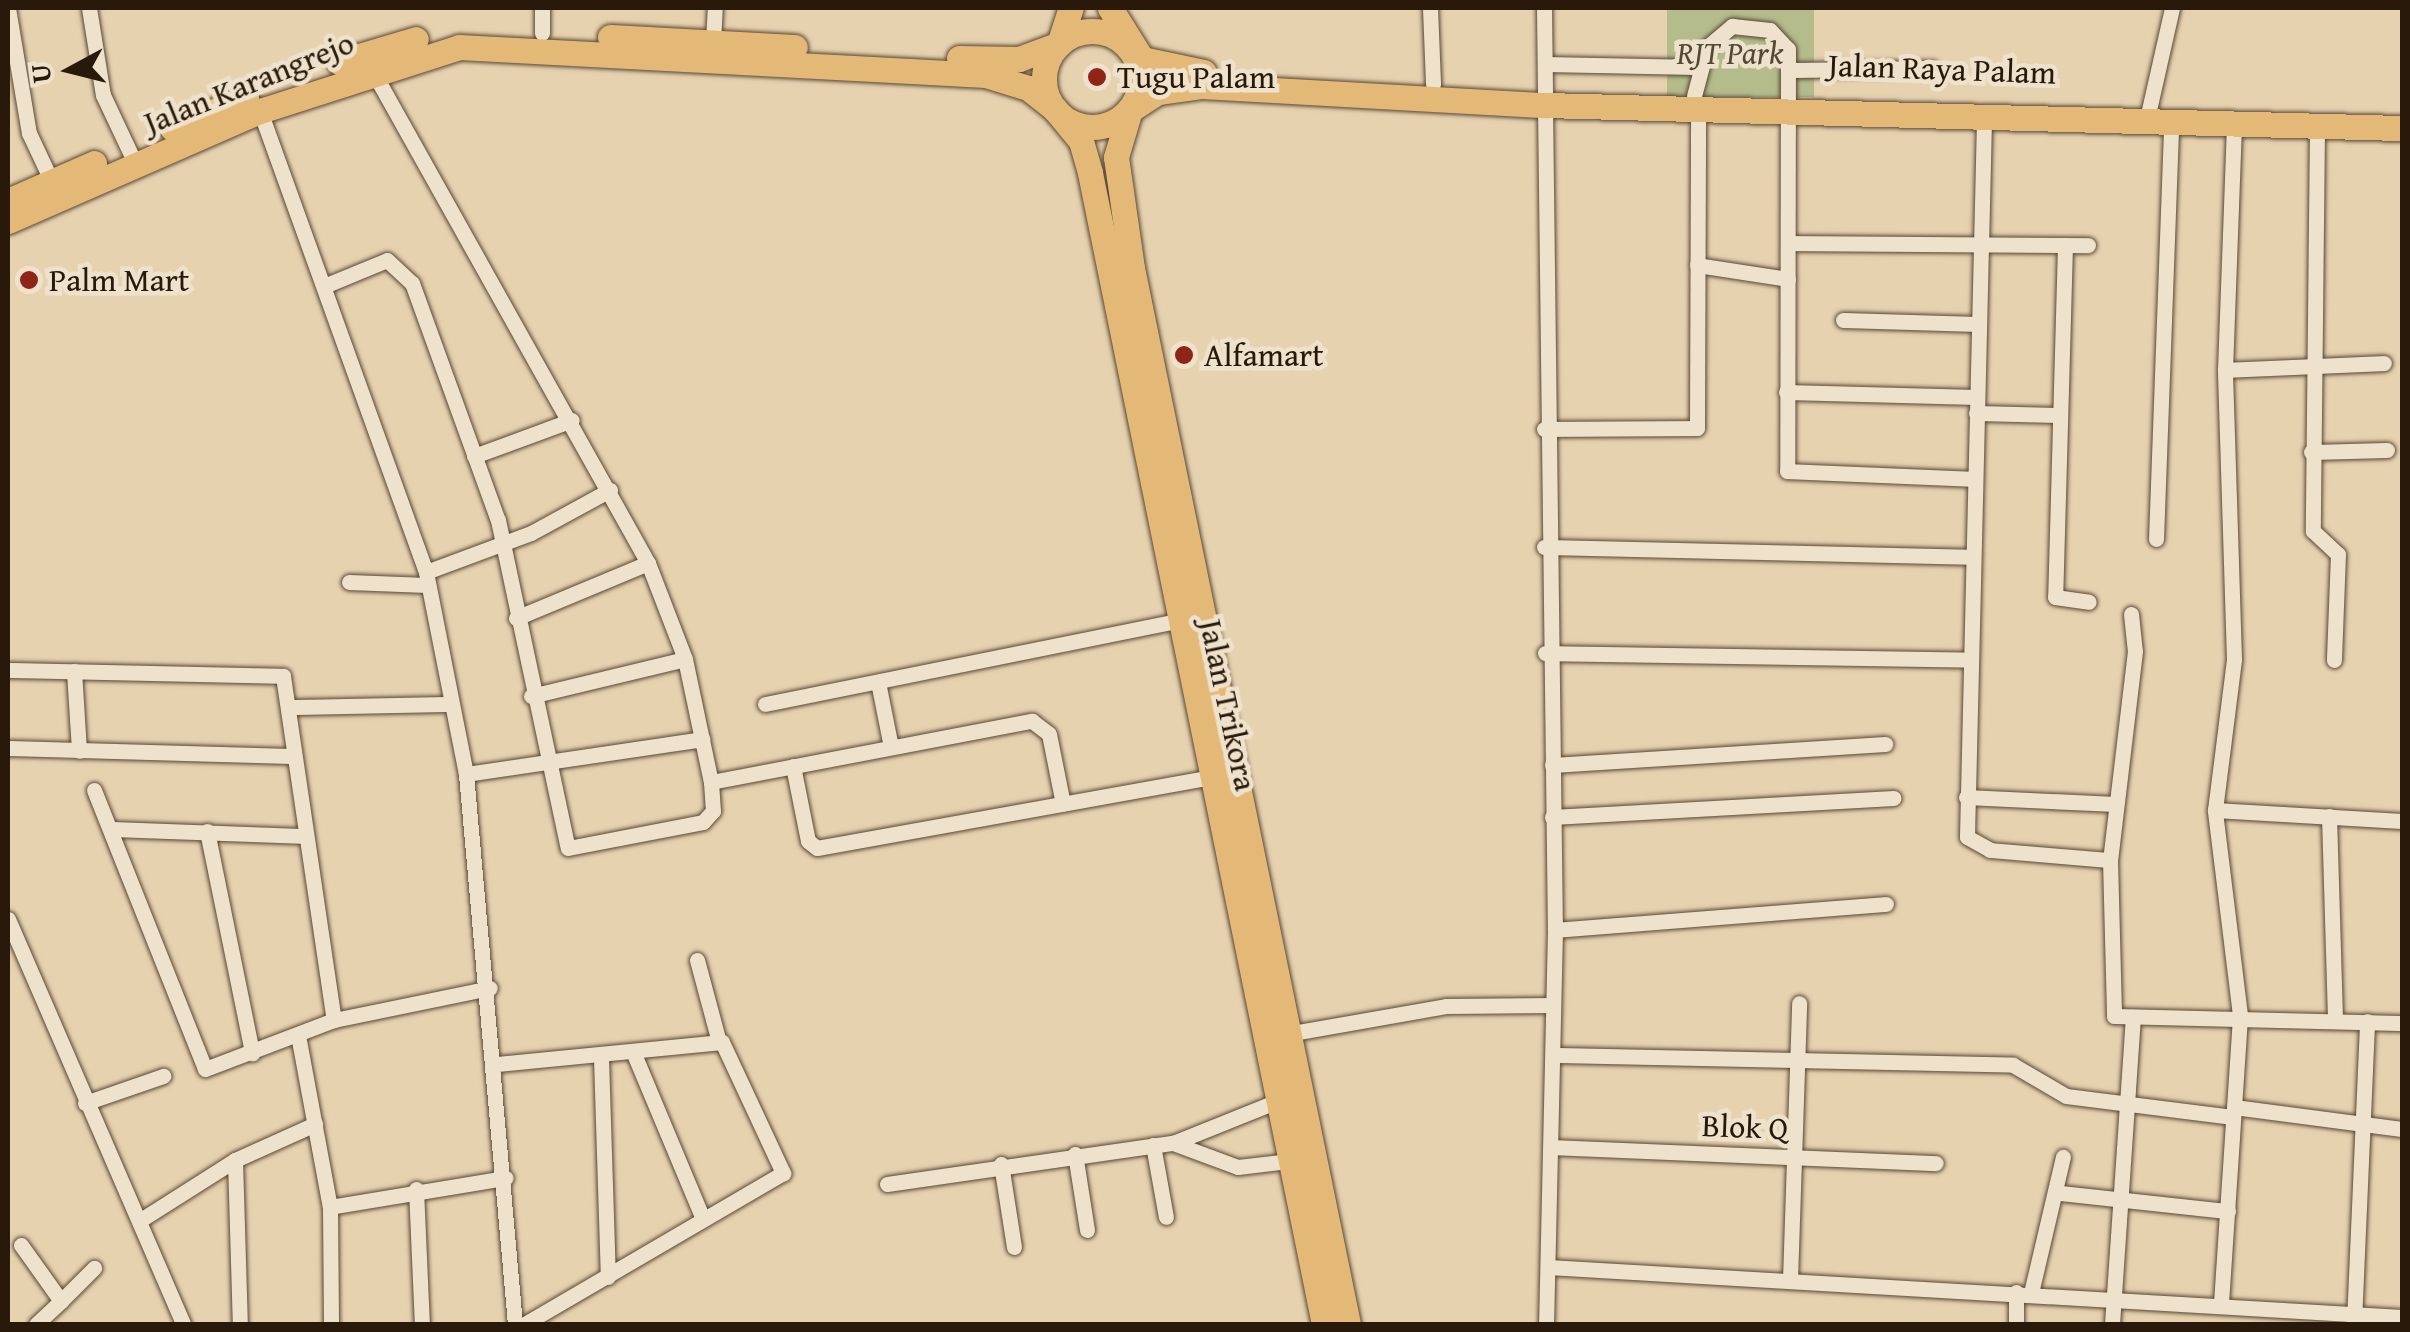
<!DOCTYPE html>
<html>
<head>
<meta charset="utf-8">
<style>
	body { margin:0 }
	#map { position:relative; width:2410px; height:1332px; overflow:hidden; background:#e7d2b0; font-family:"Gentium Book Plus",serif }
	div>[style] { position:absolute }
	.green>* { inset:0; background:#b4bc8c; transform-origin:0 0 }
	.roads { filter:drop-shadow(0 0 2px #584734) drop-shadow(0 0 2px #584734) }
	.street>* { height:15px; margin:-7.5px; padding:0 7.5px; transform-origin:7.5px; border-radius:7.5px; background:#efe2cc }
	.primary>* { height:25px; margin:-12.5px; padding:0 12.5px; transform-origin:12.5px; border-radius:12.5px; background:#e4b978 }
	.primary>.ring { margin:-12.5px; padding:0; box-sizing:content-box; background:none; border:25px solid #e4b978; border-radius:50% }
	.dots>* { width:28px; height:28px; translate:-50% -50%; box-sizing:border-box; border:5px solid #efe2cc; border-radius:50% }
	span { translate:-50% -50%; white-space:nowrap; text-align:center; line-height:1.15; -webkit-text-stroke:9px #efe2cc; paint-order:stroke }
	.park-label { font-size:32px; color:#524a32; font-style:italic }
	.street-label { font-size:32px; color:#28190b }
	.poi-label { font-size:32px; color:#28190b }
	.left { translate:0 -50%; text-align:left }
	.frame { position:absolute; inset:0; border:10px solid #28190b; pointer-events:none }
	.north { position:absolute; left:20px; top:20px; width:100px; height:100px; -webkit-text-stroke:8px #efe2cc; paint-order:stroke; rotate:263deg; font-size:28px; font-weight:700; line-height:40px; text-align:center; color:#28190b }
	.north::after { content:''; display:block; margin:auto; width:35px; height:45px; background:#28190b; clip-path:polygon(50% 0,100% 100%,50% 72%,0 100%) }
</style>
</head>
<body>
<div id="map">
	<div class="green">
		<div style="left:1667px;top:8px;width:147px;height:89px"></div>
	</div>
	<div class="roads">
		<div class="street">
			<div style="left:8px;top:8px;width:127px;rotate:80.5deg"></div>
			<div style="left:29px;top:133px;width:54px;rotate:64.9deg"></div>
			<div style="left:89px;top:8px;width:88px;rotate:80.9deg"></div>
			<div style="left:103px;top:95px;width:75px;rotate:64.8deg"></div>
			<div style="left:542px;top:8px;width:25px;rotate:90deg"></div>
			<div style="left:1430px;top:8px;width:76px;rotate:87.7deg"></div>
			<div style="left:1544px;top:8px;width:84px;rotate:89.3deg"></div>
			<div style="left:713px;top:42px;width:34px;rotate:-87deg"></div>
			<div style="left:1545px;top:64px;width:152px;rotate:1.1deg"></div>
			<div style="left:371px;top:68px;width:567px;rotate:60.77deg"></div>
			<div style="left:648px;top:563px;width:103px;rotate:68.9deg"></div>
			<div style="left:685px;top:659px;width:126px;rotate:78.1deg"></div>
			<div style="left:1793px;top:70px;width:139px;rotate:-0.8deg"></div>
			<div style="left:1694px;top:96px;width:51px;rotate:-75.1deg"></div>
			<div style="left:1707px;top:47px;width:33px;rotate:-40deg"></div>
			<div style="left:1732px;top:26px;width:38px;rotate:6deg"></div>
			<div style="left:1770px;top:30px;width:26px;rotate:47deg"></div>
			<div style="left:1788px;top:49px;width:422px;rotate:90.1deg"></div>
			<div style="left:1787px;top:471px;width:188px;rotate:2.4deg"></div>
			<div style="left:1545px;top:105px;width:825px;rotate:89.31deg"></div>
			<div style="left:1555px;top:930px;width:394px;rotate:91.3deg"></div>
			<div style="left:2149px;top:110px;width:105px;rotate:-77.3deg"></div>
			<div style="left:260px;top:111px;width:490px;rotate:70.2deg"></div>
			<div style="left:426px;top:572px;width:206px;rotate:78.8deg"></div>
			<div style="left:466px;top:774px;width:552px;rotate:84.91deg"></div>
			<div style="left:1984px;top:120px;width:717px;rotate:91.36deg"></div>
			<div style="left:1967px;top:837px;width:26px;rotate:29deg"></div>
			<div style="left:1990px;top:850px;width:120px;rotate:4.8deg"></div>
			<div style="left:2317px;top:127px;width:404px;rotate:90.6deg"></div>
			<div style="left:2313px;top:531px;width:34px;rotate:43deg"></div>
			<div style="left:2338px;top:554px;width:106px;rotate:92.2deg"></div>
			<div style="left:1789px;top:243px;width:299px;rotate:0.4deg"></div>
			<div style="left:2065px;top:245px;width:352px;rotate:91.6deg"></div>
			<div style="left:2055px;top:597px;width:34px;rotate:8deg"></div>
			<div style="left:1697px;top:265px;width:92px;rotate:8.7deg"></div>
			<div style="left:324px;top:286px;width:68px;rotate:-22.4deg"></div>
			<div style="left:387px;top:260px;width:34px;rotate:43deg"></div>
			<div style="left:412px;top:283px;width:252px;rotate:70.1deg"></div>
			<div style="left:498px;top:520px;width:335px;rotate:78deg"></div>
			<div style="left:568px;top:848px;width:137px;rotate:-10.9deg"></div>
			<div style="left:703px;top:822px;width:15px;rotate:-48deg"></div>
			<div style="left:713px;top:811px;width:29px;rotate:-94deg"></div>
			<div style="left:711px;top:782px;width:327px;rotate:-10.8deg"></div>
			<div style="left:1032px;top:721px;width:21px;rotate:37deg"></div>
			<div style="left:1049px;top:734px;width:71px;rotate:78.7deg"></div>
			<div style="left:1843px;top:320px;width:136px;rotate:1.7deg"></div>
			<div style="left:2225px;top:370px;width:159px;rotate:-2.5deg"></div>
			<div style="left:1786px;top:392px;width:191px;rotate:1.5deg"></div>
			<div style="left:1976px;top:413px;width:82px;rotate:1.4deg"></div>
			<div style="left:1544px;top:429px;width:153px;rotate:-0.4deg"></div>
			<div style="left:1697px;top:428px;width:318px;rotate:-89.8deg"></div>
			<div style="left:2311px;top:452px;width:76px;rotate:-1.5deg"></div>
			<div style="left:474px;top:456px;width:104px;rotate:-20.2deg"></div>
			<div style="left:2156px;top:539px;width:416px;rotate:-87.9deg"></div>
			<div style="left:1544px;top:547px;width:428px;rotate:1.3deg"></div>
			<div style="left:426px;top:572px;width:112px;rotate:-20.4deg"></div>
			<div style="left:531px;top:533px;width:90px;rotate:-28.6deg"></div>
			<div style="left:349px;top:582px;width:78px;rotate:2.2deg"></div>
			<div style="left:2131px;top:614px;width:37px;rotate:84deg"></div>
			<div style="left:2135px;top:651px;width:210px;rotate:96.8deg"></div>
			<div style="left:2110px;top:860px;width:156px;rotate:88.5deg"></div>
			<div style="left:2114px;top:1016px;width:288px;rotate:1.4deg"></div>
			<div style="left:516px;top:618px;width:143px;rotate:-22.6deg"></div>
			<div style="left:1545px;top:653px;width:424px;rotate:0.9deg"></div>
			<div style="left:8px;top:670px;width:275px;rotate:1.2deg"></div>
			<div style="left:283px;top:676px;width:348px;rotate:81.6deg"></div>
			<div style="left:74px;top:671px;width:80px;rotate:86.4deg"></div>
			<div style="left:878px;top:682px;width:66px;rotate:78.7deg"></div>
			<div style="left:531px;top:696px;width:158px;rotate:-13.5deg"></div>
			<div style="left:765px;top:704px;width:420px;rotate:-11.4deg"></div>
			<div style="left:291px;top:707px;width:160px;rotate:-1.1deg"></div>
			<div style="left:8px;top:748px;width:284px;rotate:1.6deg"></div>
			<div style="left:1552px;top:765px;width:334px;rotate:-3.6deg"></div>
			<div style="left:793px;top:766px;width:76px;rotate:78.7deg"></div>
			<div style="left:808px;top:841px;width:11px;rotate:38deg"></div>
			<div style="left:817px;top:848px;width:399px;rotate:-10.2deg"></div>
			<div style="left:466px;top:774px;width:239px;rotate:-8.4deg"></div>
			<div style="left:94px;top:790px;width:300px;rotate:68.3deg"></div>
			<div style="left:205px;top:1069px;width:138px;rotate:-20.8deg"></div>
			<div style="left:334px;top:1020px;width:159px;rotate:-11.6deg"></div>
			<div style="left:1966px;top:797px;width:150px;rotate:2.7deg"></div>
			<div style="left:2215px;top:810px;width:187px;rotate:3.4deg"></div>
			<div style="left:2329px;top:816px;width:200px;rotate:88.3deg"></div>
			<div style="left:1552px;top:817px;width:342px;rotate:-3.2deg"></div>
			<div style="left:113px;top:829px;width:187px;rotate:2.1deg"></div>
			<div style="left:207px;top:831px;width:227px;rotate:78.5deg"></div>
			<div style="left:8px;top:919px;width:441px;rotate:66.6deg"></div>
			<div style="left:1555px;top:930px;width:332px;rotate:-4.5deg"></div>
			<div style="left:697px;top:960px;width:85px;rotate:75deg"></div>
			<div style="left:1287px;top:1034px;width:161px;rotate:-10deg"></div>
			<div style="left:1446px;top:1006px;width:107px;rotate:-0.5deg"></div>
			<div style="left:298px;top:1035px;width:175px;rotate:79.5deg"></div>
			<div style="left:330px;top:1207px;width:117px;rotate:89.5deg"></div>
			<div style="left:634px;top:1054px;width:179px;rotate:67.3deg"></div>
			<div style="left:1554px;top:1055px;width:459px;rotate:1.2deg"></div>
			<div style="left:2013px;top:1065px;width:61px;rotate:30.3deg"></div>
			<div style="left:2066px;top:1096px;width:168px;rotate:7.2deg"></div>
			<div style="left:601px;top:1058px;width:219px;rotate:88.2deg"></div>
			<div style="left:497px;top:1064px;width:226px;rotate:-5.6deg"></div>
			<div style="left:722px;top:1042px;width:145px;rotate:65deg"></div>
			<div style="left:783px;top:1173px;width:299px;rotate:149.7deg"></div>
			<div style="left:85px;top:1103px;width:83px;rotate:-19.1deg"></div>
			<div style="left:2234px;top:1107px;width:169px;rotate:7.5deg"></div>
			<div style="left:1173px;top:1143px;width:69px;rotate:20.3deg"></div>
			<div style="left:1238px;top:1167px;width:50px;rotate:-6.8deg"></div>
			<div style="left:1153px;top:1145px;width:73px;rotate:79.8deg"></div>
			<div style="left:1552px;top:1147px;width:384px;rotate:2.4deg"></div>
			<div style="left:1075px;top:1154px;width:77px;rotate:81deg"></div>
			<div style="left:235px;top:1160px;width:164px;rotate:88.3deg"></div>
			<div style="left:1001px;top:1164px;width:84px;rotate:81.1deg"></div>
			<div style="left:887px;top:1184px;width:289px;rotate:-8.2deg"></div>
			<div style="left:1173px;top:1143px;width:110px;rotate:-21.9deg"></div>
			<div style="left:416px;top:1189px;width:135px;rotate:87.5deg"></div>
			<div style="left:2061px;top:1193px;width:168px;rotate:6.2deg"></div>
			<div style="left:330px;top:1207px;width:178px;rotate:-9.4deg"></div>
			<div style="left:139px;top:1221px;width:114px;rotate:-32.4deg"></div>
			<div style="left:235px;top:1160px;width:88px;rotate:-24.2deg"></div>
			<div style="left:21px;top:1245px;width:69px;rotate:54.5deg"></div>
			<div style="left:61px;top:1301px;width:34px;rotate:137deg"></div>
			<div style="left:1548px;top:1267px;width:855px;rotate:3.35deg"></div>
			<div style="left:1790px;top:1280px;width:277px;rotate:-88.1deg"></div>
			<div style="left:2016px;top:1292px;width:32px;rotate:90deg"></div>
			<div style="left:2031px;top:1293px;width:140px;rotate:-76.8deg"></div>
			<div style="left:61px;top:1301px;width:47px;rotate:-45deg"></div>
			<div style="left:2221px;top:1303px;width:289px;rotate:-86.2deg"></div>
			<div style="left:2240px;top:1015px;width:207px;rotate:-97deg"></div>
			<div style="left:2215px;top:810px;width:152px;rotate:-82.8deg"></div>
			<div style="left:2234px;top:659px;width:289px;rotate:-91.8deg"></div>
			<div style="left:2225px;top:370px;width:245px;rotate:-87.9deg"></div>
			<div style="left:2354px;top:1322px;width:301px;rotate:-87.5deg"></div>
			<div style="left:2112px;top:1324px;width:308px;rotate:-86.1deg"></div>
		</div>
		<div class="primary">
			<div style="left:1110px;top:8px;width:60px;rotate:57.9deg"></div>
			<div style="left:1142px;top:59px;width:63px;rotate:11.8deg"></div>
			<div class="ring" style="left:1044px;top:31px;width:71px;height:71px"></div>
			<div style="left:610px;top:37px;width:185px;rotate:3.1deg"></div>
			<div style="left:959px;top:58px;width:60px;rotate:1deg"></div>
			<div style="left:1019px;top:59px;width:43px;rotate:-20.6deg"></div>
			<div style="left:1059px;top:44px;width:38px;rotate:-72deg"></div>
			<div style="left:339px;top:62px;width:80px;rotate:-16.6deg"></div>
			<div style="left:172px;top:128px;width:80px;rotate:-22.1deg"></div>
			<div style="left:8px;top:201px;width:94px;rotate:-23.8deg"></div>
			<div style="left:8px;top:221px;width:275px;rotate:-23.6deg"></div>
			<div style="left:260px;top:111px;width:209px;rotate:-17.8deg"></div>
			<div style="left:459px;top:47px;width:528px;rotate:3.04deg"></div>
			<div style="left:986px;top:75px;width:44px;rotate:17.2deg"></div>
			<div style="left:1028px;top:88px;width:33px;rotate:38deg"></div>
			<div style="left:1054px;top:108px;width:43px;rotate:50.7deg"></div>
			<div style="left:1081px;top:141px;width:33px;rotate:74deg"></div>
			<div style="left:1090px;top:173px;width:1175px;rotate:78.51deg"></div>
			<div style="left:1348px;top:1324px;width:1078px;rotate:-101.56deg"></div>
			<div style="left:1132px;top:268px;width:112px;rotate:-98.2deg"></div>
			<div style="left:1116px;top:157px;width:49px;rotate:-73.4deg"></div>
			<div style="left:1130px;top:110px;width:33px;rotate:-33deg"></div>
			<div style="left:1158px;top:92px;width:43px;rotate:-7.9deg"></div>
			<div style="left:1201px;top:86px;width:345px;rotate:3.2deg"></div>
			<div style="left:1545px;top:105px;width:857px;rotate:1.54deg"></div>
		</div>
	</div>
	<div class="dots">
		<div style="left:1097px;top:77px;background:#8f2418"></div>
		<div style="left:29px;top:280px;background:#8f2418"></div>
		<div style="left:1184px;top:355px;background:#8f2418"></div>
	</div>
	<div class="park-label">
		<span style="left:1730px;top:53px">RJT Park</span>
	</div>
	<div class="street-label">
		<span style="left:1942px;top:69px;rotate:2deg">Jalan Raya Palam</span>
		<span style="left:249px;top:83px;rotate:-22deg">Jalan Karangrejo</span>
		<span style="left:1228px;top:705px;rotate:78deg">Jalan Trikora</span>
		<span style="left:1745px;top:1127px;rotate:2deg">Blok Q</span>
	</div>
	<div class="poi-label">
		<span class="left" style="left:1117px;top:77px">Tugu Palam</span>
		<span class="left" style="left:49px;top:280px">Palm Mart</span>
		<span class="left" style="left:1204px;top:355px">Alfamart</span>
	</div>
	<div class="frame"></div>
	<div class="north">U</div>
</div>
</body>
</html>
